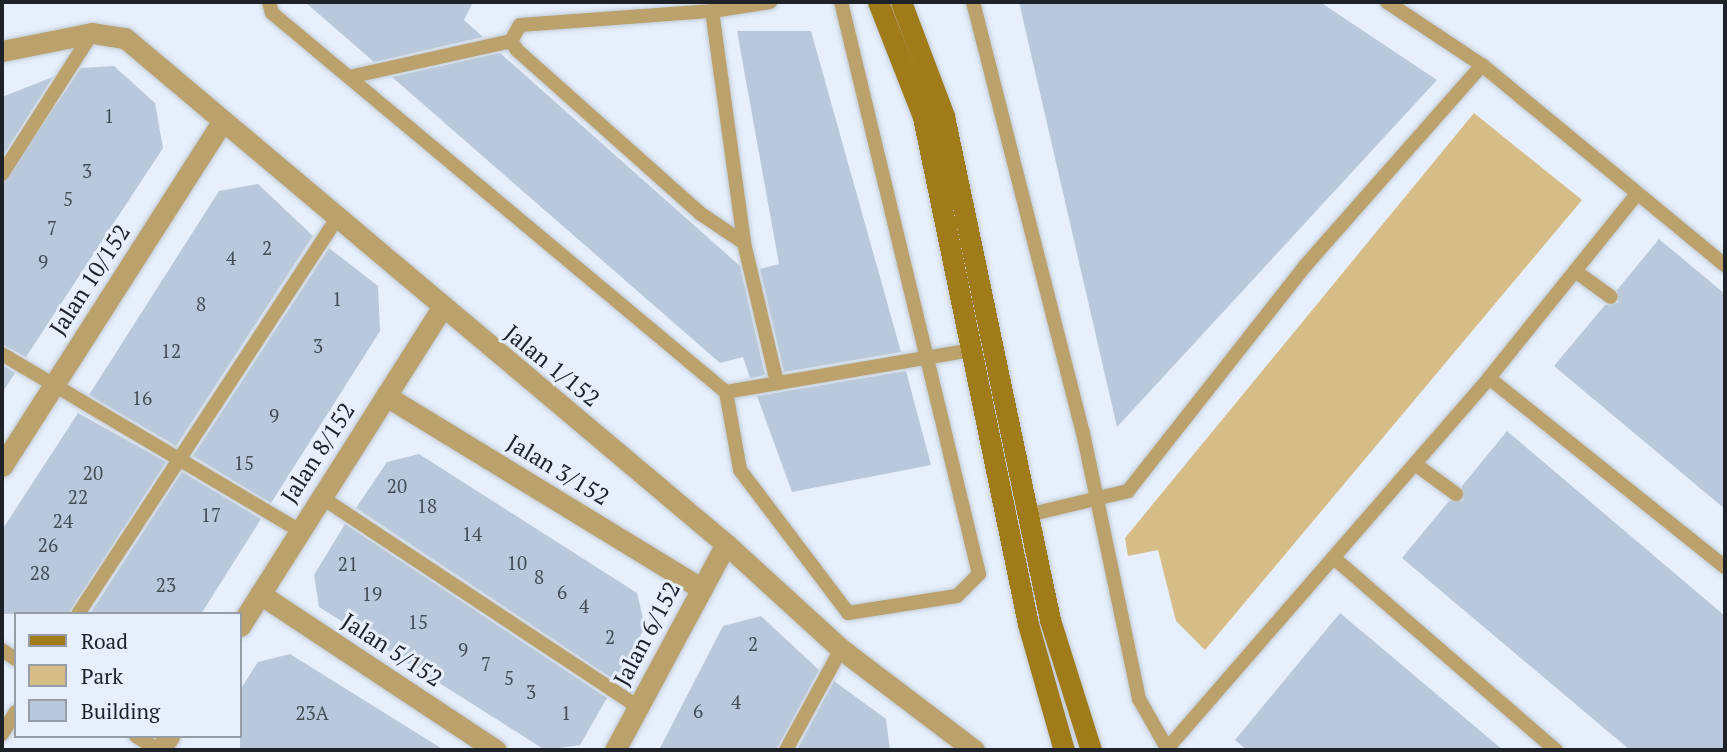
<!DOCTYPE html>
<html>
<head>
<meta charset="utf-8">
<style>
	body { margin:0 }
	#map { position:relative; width:1727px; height:752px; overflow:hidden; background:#e6effb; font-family:"PT Serif",serif }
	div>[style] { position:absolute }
	.green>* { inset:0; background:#d6bd87 }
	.building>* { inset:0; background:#b9c9db }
	.roads { filter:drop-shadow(0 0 2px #c2cad5) drop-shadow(0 0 2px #c2cad5) }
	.lane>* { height:14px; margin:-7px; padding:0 7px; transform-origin:7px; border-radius:7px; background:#bba26c }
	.street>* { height:21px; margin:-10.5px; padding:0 10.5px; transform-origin:10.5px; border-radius:10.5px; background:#bba26c }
	.secondary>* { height:21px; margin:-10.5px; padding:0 10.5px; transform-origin:10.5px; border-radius:10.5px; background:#a07b1a }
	span { translate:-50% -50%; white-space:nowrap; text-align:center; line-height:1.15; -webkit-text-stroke:6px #e6effb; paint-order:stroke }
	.number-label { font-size:19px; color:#444c56 }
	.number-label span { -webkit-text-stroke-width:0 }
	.street-label { font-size:23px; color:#1d2229 }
	.frame { position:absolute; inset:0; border:4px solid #1d2229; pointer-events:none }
	.legend { position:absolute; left:14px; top:612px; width:228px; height:126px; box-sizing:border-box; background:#e6effb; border:2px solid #969da7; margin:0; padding:9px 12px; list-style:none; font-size:21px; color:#1d2229 }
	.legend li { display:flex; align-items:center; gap:14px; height:35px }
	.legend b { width:35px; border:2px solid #969da7 }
</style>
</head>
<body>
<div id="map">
	<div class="green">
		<div style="clip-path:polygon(1474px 113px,1582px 200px,1205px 650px,1176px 621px,1158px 550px,1128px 556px,1125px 538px)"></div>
	</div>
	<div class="building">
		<div style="clip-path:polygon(305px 2px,473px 2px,464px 20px,483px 37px,374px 62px)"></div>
		<div style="clip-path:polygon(1019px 2px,1320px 2px,1437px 80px,1117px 427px)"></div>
		<div style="clip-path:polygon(737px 31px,811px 31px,901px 352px,784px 372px,760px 269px,779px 264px)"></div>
		<div style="clip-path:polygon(500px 53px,740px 266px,765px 375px,750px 378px,743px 357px,720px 363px,392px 77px)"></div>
		<div style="clip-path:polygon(114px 66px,155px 103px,163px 148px,26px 357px,2px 344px,2px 184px,81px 68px)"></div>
		<div style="clip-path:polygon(53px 77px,2px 157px,2px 97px)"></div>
		<div style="clip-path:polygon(258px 184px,313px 236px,176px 446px,89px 395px,219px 191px)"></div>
		<div style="clip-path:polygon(1659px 239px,1725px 294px,1725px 509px,1554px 366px,1605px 305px,1618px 303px,1617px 290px)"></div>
		<div style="clip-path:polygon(329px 248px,378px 286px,380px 331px,271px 503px,193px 456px)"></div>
		<div style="clip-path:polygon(2px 365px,15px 373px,2px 393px)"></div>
		<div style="clip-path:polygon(906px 371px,931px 465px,792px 492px,757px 396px)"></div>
		<div style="clip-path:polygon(78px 413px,166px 462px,68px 614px,2px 614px,2px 530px)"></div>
		<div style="clip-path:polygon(1507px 431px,1725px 616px,1725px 750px,1630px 750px,1402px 558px,1449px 501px,1463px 500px,1462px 486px)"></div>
		<div style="clip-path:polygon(419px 454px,637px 593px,645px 627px,616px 681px,356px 508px,387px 462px)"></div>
		<div style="clip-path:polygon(182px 472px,261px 519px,201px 614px,90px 614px)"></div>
		<div style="clip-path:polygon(345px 524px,607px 698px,580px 745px,545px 750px,319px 607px,314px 575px)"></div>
		<div style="clip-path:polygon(1340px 613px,1503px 750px,1247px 750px,1235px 740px)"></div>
		<div style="clip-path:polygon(761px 616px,819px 670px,776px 750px,659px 750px,723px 626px)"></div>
		<div style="clip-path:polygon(290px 654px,444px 750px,240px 750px,240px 690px,258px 662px)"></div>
		<div style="clip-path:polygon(834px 681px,886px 719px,890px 750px,797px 750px)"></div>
	</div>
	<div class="roads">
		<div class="lane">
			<div style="left:269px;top:2px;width:11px;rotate:75deg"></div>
			<div style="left:272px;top:13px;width:591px;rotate:39.86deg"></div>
			<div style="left:726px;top:392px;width:79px;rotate:79.8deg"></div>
			<div style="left:740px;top:470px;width:179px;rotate:52.9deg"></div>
			<div style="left:848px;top:613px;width:110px;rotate:-8.9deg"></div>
			<div style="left:957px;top:596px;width:31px;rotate:-45deg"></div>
			<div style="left:979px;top:574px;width:588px;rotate:-103.56deg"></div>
			<div style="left:973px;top:2px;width:445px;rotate:75.7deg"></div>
			<div style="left:1083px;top:433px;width:272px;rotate:78.1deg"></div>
			<div style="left:1139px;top:699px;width:59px;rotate:60.4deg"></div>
			<div style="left:1387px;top:2px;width:114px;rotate:33.6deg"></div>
			<div style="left:1482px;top:65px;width:315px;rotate:39.5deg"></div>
			<div style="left:712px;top:11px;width:59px;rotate:-8.8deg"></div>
			<div style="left:349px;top:77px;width:166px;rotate:-12.5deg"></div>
			<div style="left:2px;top:174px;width:167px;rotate:-57.4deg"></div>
			<div style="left:744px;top:243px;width:52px;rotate:-146deg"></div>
			<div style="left:701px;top:214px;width:246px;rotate:-138.3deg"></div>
			<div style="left:517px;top:50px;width:11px;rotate:-124deg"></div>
			<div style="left:511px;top:41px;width:18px;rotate:-61deg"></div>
			<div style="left:520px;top:25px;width:193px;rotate:-4.2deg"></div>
			<div style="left:712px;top:11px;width:234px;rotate:82.1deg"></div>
			<div style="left:744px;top:243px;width:144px;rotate:76.7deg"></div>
			<div style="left:1575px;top:271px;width:44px;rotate:35.8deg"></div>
			<div style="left:2px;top:354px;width:347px;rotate:30.7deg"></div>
			<div style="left:1489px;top:378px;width:302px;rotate:38.7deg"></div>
			<div style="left:726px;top:392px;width:249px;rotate:-9.7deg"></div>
			<div style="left:1415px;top:464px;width:51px;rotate:36.2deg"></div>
			<div style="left:321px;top:497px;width:380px;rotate:33.5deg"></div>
			<div style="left:1028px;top:515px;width:103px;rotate:-13.5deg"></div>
			<div style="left:1128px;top:491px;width:286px;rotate:-51.8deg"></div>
			<div style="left:1305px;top:266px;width:268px;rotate:-48.6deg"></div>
			<div style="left:1334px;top:558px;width:294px;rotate:40.9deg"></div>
			<div style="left:78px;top:614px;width:472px;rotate:-56.8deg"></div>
			<div style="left:2px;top:650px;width:17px;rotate:33deg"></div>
			<div style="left:2px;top:734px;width:26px;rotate:-58deg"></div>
			<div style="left:136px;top:736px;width:26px;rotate:32deg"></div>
			<div style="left:786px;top:750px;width:115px;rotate:-61.4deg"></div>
			<div style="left:1166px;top:750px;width:493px;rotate:-49deg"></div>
			<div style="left:1489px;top:378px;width:235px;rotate:-51.2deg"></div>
		</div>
		<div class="street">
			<div style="left:2px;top:51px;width:92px;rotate:-11.3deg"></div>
			<div style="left:92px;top:33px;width:33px;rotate:9deg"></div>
			<div style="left:125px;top:38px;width:786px;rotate:40.1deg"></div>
			<div style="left:726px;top:544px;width:156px;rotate:42.4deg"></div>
			<div style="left:841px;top:649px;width:167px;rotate:37.2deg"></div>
			<div style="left:386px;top:396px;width:370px;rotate:31.4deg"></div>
			<div style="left:2px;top:466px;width:408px;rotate:-57.4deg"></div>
			<div style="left:260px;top:594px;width:283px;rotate:33.5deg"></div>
			<div style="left:240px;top:626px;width:375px;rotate:-57.6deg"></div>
			<div style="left:160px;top:750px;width:17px;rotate:-57deg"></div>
			<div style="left:615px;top:750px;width:234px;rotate:-61.7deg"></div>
		</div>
		<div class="secondary">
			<div style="left:878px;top:2px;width:123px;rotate:68.6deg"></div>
			<div style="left:923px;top:117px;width:518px;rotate:78.3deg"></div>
			<div style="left:1028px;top:624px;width:131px;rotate:74.1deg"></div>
			<div style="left:901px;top:2px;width:122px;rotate:69.3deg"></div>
			<div style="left:944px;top:116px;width:515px;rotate:78.12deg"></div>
			<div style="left:1050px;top:620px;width:136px;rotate:72.5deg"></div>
		</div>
	</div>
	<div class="number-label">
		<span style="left:109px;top:116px">1</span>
		<span style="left:87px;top:171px">3</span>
		<span style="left:68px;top:199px">5</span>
		<span style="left:52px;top:228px">7</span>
		<span style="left:267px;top:248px">2</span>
		<span style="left:231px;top:258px">4</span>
		<span style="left:43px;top:262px">9</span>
		<span style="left:337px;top:299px">1</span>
		<span style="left:201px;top:304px">8</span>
		<span style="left:318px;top:346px">3</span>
		<span style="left:171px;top:351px">12</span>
		<span style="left:142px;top:398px">16</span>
		<span style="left:274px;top:416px">9</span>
		<span style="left:244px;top:463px">15</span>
		<span style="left:93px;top:473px">20</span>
		<span style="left:397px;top:486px">20</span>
		<span style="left:78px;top:497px">22</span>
		<span style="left:427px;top:506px">18</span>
		<span style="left:211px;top:515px">17</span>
		<span style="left:63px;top:521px">24</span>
		<span style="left:472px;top:534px">14</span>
		<span style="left:48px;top:545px">26</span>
		<span style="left:517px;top:563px">10</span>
		<span style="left:348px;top:564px">21</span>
		<span style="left:40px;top:573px">28</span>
		<span style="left:539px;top:577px">8</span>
		<span style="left:166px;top:585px">23</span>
		<span style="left:562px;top:592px">6</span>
		<span style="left:372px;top:594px">19</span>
		<span style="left:584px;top:606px">4</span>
		<span style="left:418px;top:622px">15</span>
		<span style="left:610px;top:637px">2</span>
		<span style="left:753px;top:644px">2</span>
		<span style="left:463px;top:650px">9</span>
		<span style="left:486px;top:664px">7</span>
		<span style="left:509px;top:678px">5</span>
		<span style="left:531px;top:692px">3</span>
		<span style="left:736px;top:702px">4</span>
		<span style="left:698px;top:711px">6</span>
		<span style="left:312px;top:713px">23A</span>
		<span style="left:566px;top:713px">1</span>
	</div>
	<div class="street-label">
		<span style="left:90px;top:280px;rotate:-57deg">Jalan 10/152</span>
		<span style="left:552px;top:366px;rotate:39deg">Jalan 1/152</span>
		<span style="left:318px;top:453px;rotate:-57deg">Jalan 8/152</span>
		<span style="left:558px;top:470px;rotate:31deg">Jalan 3/152</span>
		<span style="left:647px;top:634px;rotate:-62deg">Jalan 6/152</span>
		<span style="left:392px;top:650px;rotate:33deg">Jalan 5/152</span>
	</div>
	<div class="frame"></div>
	<ul class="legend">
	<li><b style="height:9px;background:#a07b1a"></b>Road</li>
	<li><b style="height:19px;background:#d6bd87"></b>Park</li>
	<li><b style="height:19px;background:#b9c9db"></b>Building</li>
	</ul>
</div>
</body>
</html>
